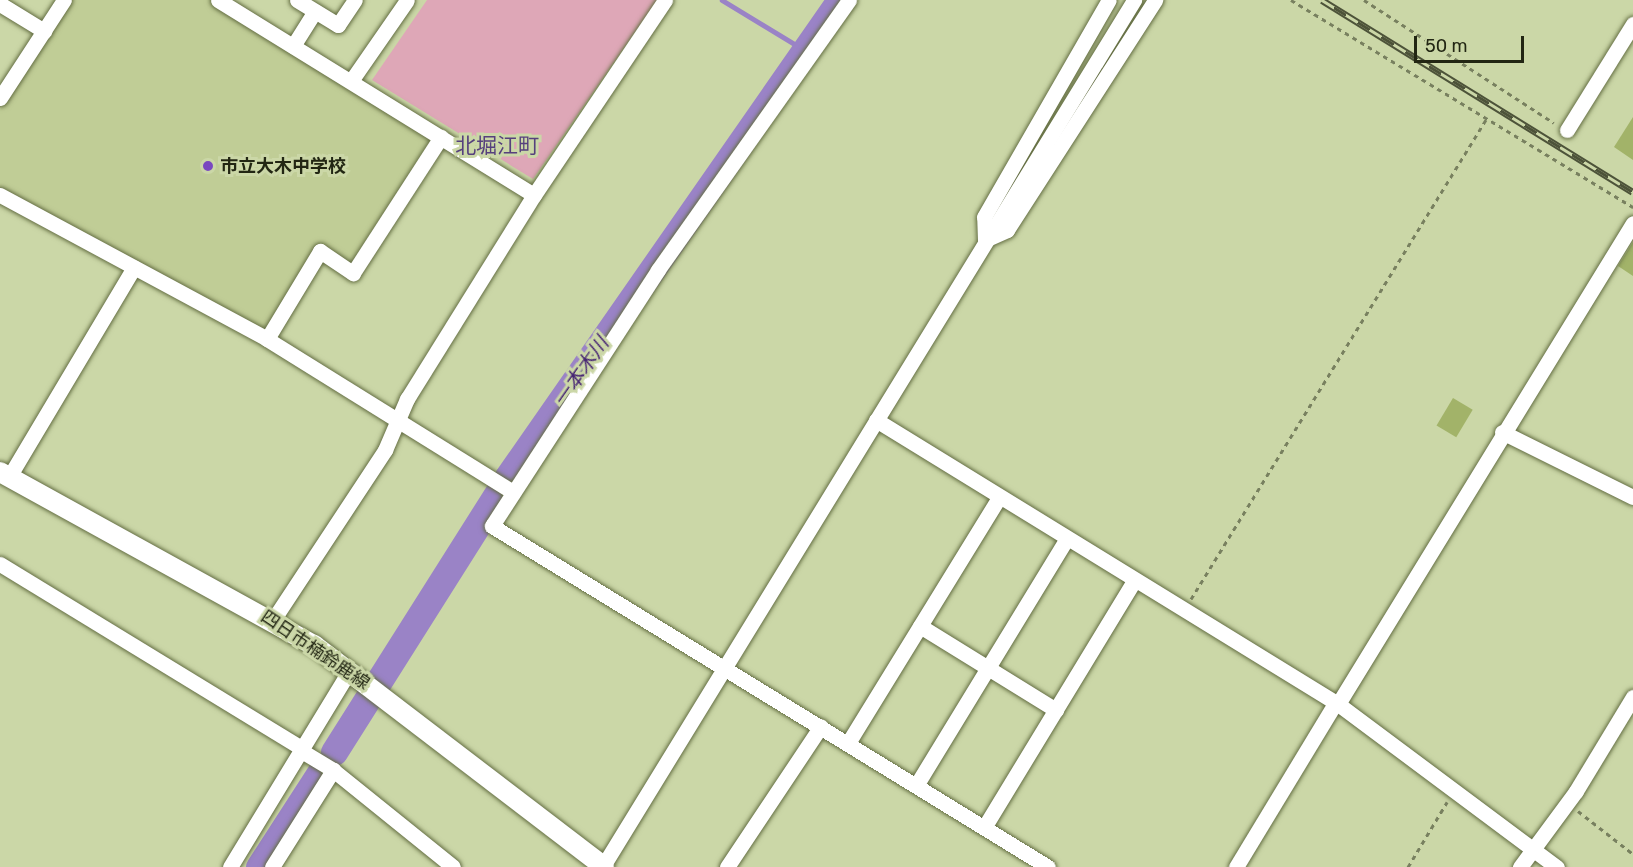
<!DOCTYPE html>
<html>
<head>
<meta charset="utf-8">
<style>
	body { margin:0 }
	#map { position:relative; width:1633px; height:867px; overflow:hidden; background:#cbd7a7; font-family:Rubik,"Noto Sans JP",sans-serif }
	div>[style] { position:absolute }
	.built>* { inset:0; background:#c0cd96 }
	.green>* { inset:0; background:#dea7b7 }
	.stream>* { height:4.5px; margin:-2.25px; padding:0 2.25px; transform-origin:2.25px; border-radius:2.25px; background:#9a83c6 }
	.river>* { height:27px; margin:-13.5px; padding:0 13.5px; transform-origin:13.5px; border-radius:13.5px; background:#9a83c6 }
	.building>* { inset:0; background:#a2b369; transform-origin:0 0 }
	.path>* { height:3px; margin-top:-1.5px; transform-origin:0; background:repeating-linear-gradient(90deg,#78805f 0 4.5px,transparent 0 9px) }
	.roads { filter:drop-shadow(0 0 2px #646e43) drop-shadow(0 0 2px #646e43) }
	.minor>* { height:15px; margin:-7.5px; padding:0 7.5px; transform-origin:7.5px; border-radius:7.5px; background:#fff }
	.major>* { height:20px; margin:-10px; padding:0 10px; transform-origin:10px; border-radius:10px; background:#fff }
	.rail>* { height:7px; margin-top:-3.5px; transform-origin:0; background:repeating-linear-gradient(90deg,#cbd7a7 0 14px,#4d5339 0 28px); box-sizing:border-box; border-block:2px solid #4d5339 }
	.dots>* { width:16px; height:16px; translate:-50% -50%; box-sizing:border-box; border:3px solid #cbd7a7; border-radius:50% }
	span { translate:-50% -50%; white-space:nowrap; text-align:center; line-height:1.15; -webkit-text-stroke:6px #cbd7a7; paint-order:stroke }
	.poi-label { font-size:18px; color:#222613; font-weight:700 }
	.left { translate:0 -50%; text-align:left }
	.street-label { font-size:18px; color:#222613 }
	.water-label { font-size:20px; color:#462473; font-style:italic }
	.quarter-label { font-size:21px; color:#56407d }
	.scale { position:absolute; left:1414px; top:36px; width:110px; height:27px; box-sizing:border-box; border:3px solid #222613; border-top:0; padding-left:8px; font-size:18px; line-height:21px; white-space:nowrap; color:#222613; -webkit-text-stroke:4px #cbd7a7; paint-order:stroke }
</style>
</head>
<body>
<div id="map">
	<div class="built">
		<div style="clip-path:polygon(71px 0,211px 0,430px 138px,430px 144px,352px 263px,318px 248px,267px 328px,260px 330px,0 188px,0 110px)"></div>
	</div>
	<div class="green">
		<div style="clip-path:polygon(427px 0,657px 0,533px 179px,372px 80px)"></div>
	</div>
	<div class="stream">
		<div style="left:722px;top:0;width:89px;rotate:31.2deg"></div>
	</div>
	<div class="river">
		<div style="left:334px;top:752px;width:324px;rotate:-57.7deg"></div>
		<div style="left:507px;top:478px;width:583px;rotate:-55.14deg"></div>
		<div style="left:259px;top:867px;width:114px;rotate:-57.1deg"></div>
	</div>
	<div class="building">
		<div style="clip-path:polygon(1633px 117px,1633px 160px,1614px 147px)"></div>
		<div style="clip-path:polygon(1633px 242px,1633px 276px,1618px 266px)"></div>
		<div style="left:1453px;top:398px;width:23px;height:32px;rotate:31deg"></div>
	</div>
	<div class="path">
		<div style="left:1291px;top:0;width:400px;rotate:31.2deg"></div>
		<div style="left:1364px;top:0;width:226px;rotate:32.9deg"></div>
		<div style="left:1191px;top:599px;width:565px;rotate:-58.39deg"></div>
		<div style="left:1578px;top:811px;width:70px;rotate:38deg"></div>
		<div style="left:1408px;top:867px;width:76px;rotate:-59deg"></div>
	</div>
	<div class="roads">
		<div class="minor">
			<div style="left:218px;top:0;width:371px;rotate:31.7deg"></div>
			<div style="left:297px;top:0;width:48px;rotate:31.4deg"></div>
			<div style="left:338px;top:25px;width:30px;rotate:-56deg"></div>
			<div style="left:849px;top:0;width:331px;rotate:125.3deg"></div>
			<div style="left:658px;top:270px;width:305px;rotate:123deg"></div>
			<div style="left:492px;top:526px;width:652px;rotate:31.52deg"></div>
			<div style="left:0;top:4px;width:52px;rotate:31.5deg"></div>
			<div style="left:293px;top:46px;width:41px;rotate:-57.8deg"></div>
			<div style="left:351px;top:81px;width:98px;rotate:-55.3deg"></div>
			<div style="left:0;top:98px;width:117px;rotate:-56.9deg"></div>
			<div style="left:1567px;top:130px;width:125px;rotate:-58.1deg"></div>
			<div style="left:0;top:195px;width:303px;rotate:28.3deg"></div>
			<div style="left:267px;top:339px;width:290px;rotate:31.9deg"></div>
			<div style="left:985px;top:240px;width:24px;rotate:-24deg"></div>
			<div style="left:1007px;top:230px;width:274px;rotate:-57.2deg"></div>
			<div style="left:985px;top:240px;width:23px;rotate:-92deg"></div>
			<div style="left:984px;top:217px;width:250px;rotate:-60.1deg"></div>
			<div style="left:267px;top:339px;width:103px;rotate:-58.9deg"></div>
			<div style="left:320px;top:251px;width:40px;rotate:34deg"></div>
			<div style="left:353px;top:273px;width:162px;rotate:-57.1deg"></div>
			<div style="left:876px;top:420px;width:542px;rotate:31.58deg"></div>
			<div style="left:1338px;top:704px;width:273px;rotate:36.7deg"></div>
			<div style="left:1502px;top:432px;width:146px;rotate:26.4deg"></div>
			<div style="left:9px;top:477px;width:244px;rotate:-59.2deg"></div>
			<div style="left:0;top:564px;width:354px;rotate:31.4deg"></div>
			<div style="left:273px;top:620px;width:204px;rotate:-56.6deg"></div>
			<div style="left:385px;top:450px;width:56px;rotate:-66.7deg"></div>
			<div style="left:407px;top:399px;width:240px;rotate:-58.1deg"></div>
			<div style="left:534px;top:195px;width:235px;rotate:-56.1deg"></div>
			<div style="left:920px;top:626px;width:160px;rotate:31.7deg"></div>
			<div style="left:1338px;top:704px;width:564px;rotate:-58.48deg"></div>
			<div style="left:848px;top:743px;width:286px;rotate:-58.4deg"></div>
			<div style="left:300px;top:750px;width:39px;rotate:31deg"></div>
			<div style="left:333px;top:770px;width:154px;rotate:38.9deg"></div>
			<div style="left:917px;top:784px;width:286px;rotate:-58.6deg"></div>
			<div style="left:985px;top:826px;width:287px;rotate:-58.7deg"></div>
			<div style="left:603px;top:866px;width:1016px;rotate:-58.48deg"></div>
			<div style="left:230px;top:867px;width:229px;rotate:-58.7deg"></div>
			<div style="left:272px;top:867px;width:115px;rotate:-57.8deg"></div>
			<div style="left:727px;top:867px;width:169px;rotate:-56.3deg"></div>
			<div style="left:1236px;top:867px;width:193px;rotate:-58.8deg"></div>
			<div style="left:1520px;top:867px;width:94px;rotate:-53.6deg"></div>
			<div style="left:1576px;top:791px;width:110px;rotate:-58.8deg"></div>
		</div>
		<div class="major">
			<div style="left:0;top:472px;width:359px;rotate:28.9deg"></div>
			<div style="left:314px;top:645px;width:365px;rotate:37.4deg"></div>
		</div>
	</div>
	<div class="rail">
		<div style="left:1322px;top:0;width:365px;rotate:31.7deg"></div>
	</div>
	<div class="dots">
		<div style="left:208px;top:166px;background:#7a48c0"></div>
	</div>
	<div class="poi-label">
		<span class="left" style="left:220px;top:166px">市立大木中学校</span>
	</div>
	<div class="street-label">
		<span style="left:315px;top:650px;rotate:34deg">四日市楠鈴鹿線</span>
	</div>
	<div class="water-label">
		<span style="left:581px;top:372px;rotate:-55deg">一本木川</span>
	</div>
	<div class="quarter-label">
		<span style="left:497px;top:146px">北堀江町</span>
	</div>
	<div class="scale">50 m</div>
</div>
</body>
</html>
